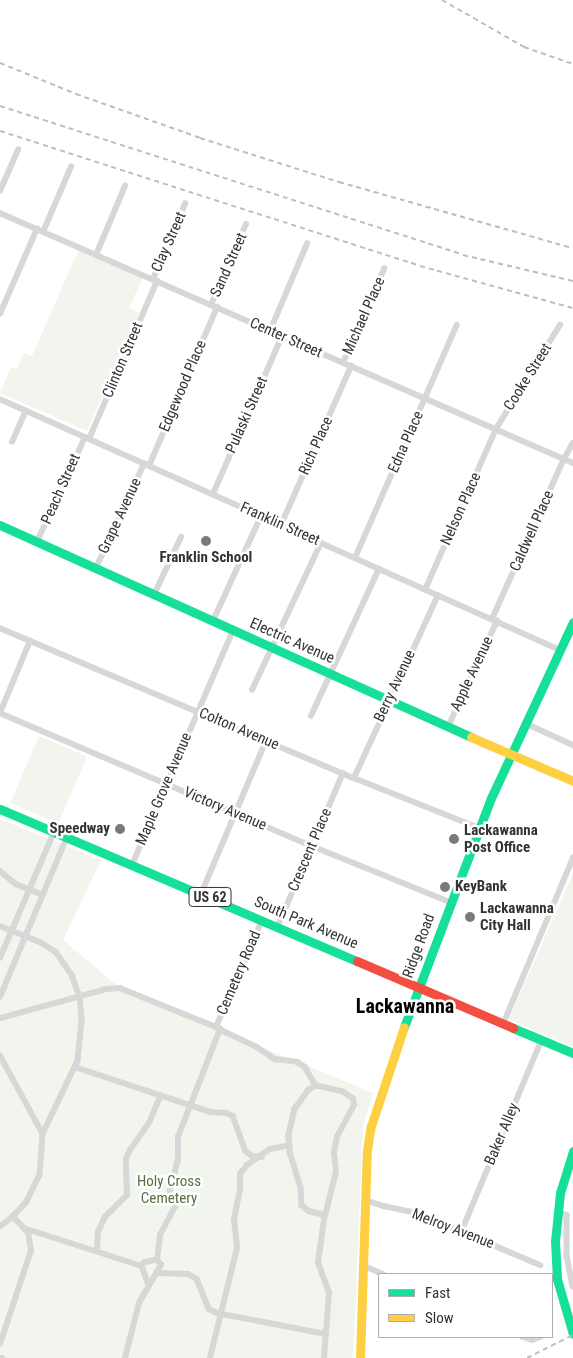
<!DOCTYPE html>
<html>
<head>
<meta charset="utf-8">
<style>
	body { margin:0 }
	#map { position:relative; width:573px; height:1358px; overflow:hidden; background:#fff; font-family:"Roboto Condensed",sans-serif }
	div>[style] { position:absolute }
	.green>* { inset:0; background:#f1f5ed; transform-origin:0 0 }
	.street>* { height:5.5px; margin:-2.75px; padding:0 2.75px; transform-origin:2.75px; border-radius:2.75px; background:#d7d7d7 }
	.fast>* { height:9px; margin:-4.5px; padding:0 4.5px; transform-origin:4.5px; border-radius:4.5px; background:#16e098 }
	.slow>* { height:9px; margin:-4.5px; padding:0 4.5px; transform-origin:4.5px; border-radius:4.5px; background:#ffcf43 }
	.jam>* { height:9px; margin:-4.5px; padding:0 4.5px; transform-origin:4.5px; border-radius:4.5px; background:#f24e42 }
	.rail>* { height:2px; margin-top:-1px; transform-origin:0; background:repeating-linear-gradient(90deg,#bebebe 0 5px,transparent 0 9px) }
	.dots>* { width:14px; height:14px; translate:-50% -50%; box-sizing:border-box; border:2px solid #fff; border-radius:50% }
	span { translate:-50% -50%; white-space:nowrap; text-align:center; line-height:1.15; -webkit-text-stroke:5px #fff; paint-order:stroke }
	.shield-label span { padding:1px 4px; background:#fff; border:1px solid; border-radius:4px; -webkit-text-stroke-width:0 }
	.shield-label { font-size:14px; color:#333; font-weight:700 }
	.street-label { font-size:15px; color:#333 }
	.poi-label { font-size:15px; color:#333; font-weight:700 }
	.right { translate:-100% -50%; text-align:right }
	.left { translate:0 -50%; text-align:left }
	.park-label { font-size:15px; color:#56703f }
	.district-label { font-size:20px; color:#000; font-weight:700 }
	.legend { position:absolute; left:378px; top:1273px; width:175px; height:65px; box-sizing:border-box; background:#fff; border:1px solid #adadad; margin:0; padding:6px 9px; list-style:none; font-size:15px; color:#333 }
	.legend li { display:flex; align-items:center; gap:10px; height:25px }
	.legend b { width:25px; border:1px solid #adadad }
</style>
</head>
<body>
<div id="map">
	<div class="green">
		<div style="clip-path:polygon(79px 249px,143px 277px,129px 308px,139px 313px,87px 431px,0 393px,11px 367px,17px 369px,24px 353px,32px 356px)"></div>
		<div style="left:39px;top:736px;width:52px;height:73px;rotate:23deg"></div>
		<div style="clip-path:polygon(0 819px,101px 860px,63px 940px,121px 989px,373px 1093px,363px 1126px,353px 1358px,0 1358px)"></div>
		<div style="clip-path:polygon(573px 873px,573px 1047px,509px 1019px)"></div>
	</div>
	<div class="street">
		<div style="left:0;top:191px;width:45px;rotate:-66.3deg"></div>
		<div style="left:0;top:213px;width:625px;rotate:23.57deg"></div>
		<div style="left:43px;top:232px;width:71px;rotate:-66.7deg"></div>
		<div style="left:96px;top:255px;width:75px;rotate:-67.2deg"></div>
		<div style="left:153px;top:279px;width:82px;rotate:-66.9deg"></div>
		<div style="left:211px;top:305px;width:88px;rotate:-66.6deg"></div>
		<div style="left:0;top:314px;width:93px;rotate:-66.5deg"></div>
		<div style="left:270px;top:331px;width:95px;rotate:-67deg"></div>
		<div style="left:343px;top:363px;width:103px;rotate:-66.4deg"></div>
		<div style="left:0;top:399px;width:614px;rotate:24.14deg"></div>
		<div style="left:89px;top:439px;width:172px;rotate:-66.7deg"></div>
		<div style="left:12px;top:442px;width:34px;rotate:-66deg"></div>
		<div style="left:149px;top:466px;width:173px;rotate:-66.8deg"></div>
		<div style="left:213px;top:494px;width:172px;rotate:-66.4deg"></div>
		<div style="left:281px;top:525px;width:174px;rotate:-66.2deg"></div>
		<div style="left:37px;top:542px;width:115px;rotate:-65.4deg"></div>
		<div style="left:355px;top:558px;width:254px;rotate:-66.4deg"></div>
		<div style="left:96px;top:568px;width:115px;rotate:-65.2deg"></div>
		<div style="left:425px;top:590px;width:176px;rotate:-66.2deg"></div>
		<div style="left:496px;top:429px;width:122px;rotate:-58.4deg"></div>
		<div style="left:154px;top:595px;width:64px;rotate:-65deg"></div>
		<div style="left:492px;top:619px;width:175px;rotate:-65.8deg"></div>
		<div style="left:564px;top:459px;width:18px;rotate:-61deg"></div>
		<div style="left:213px;top:621px;width:115px;rotate:-65.4deg"></div>
		<div style="left:0;top:628px;width:384px;rotate:23deg"></div>
		<div style="left:354px;top:778px;width:135px;rotate:21.8deg"></div>
		<div style="left:252px;top:690px;width:162px;rotate:-64.9deg"></div>
		<div style="left:0;top:713px;width:339px;rotate:23.1deg"></div>
		<div style="left:312px;top:846px;width:149px;rotate:22.1deg"></div>
		<div style="left:0;top:713px;width:78px;rotate:-67.4deg"></div>
		<div style="left:311px;top:716px;width:162px;rotate:-65.2deg"></div>
		<div style="left:525px;top:723px;width:53px;rotate:24.6deg"></div>
		<div style="left:448px;top:727px;width:117px;rotate:-65.2deg"></div>
		<div style="left:354px;top:778px;width:201px;rotate:-65.3deg"></div>
		<div style="left:132px;top:865px;width:256px;rotate:-66.7deg"></div>
		<div style="left:0;top:871px;width:21px;rotate:39deg"></div>
		<div style="left:16px;top:884px;width:29px;rotate:22deg"></div>
		<div style="left:201px;top:894px;width:166px;rotate:-67deg"></div>
		<div style="left:0;top:926px;width:43px;rotate:21.8deg"></div>
		<div style="left:40px;top:942px;width:19px;rotate:32deg"></div>
		<div style="left:56px;top:952px;width:28px;rotate:55deg"></div>
		<div style="left:72px;top:975px;width:23px;rotate:70deg"></div>
		<div style="left:80px;top:997px;width:24px;rotate:85deg"></div>
		<div style="left:82px;top:1021px;width:40px;rotate:95.7deg"></div>
		<div style="left:78px;top:1061px;width:81px;rotate:115.6deg"></div>
		<div style="left:278px;top:926px;width:166px;rotate:-67deg"></div>
		<div style="left:0;top:958px;width:137px;rotate:-66.8deg"></div>
		<div style="left:0;top:997px;width:173px;rotate:-67.3deg"></div>
		<div style="left:1px;top:1018px;width:109px;rotate:-15.4deg"></div>
		<div style="left:106px;top:989px;width:14px;rotate:-4deg"></div>
		<div style="left:120px;top:988px;width:104px;rotate:22.1deg"></div>
		<div style="left:216px;top:1027px;width:116px;rotate:-66.7deg"></div>
		<div style="left:504px;top:1022px;width:178px;rotate:-67.2deg"></div>
		<div style="left:217px;top:1028px;width:44px;rotate:25.4deg"></div>
		<div style="left:257px;top:1047px;width:22px;rotate:34deg"></div>
		<div style="left:275px;top:1059px;width:23px;rotate:7deg"></div>
		<div style="left:298px;top:1062px;width:9px;rotate:36deg"></div>
		<div style="left:305px;top:1067px;width:22px;rotate:60deg"></div>
		<div style="left:0;top:1055px;width:90px;rotate:61.4deg"></div>
		<div style="left:43px;top:1134px;width:41px;rotate:94.2deg"></div>
		<div style="left:40px;top:1175px;width:30px;rotate:116deg"></div>
		<div style="left:27px;top:1202px;width:21px;rotate:133deg"></div>
		<div style="left:13px;top:1217px;width:16px;rotate:142deg"></div>
		<div style="left:75px;top:1067px;width:143px;rotate:18.3deg"></div>
		<div style="left:211px;top:1112px;width:15px;rotate:4deg"></div>
		<div style="left:226px;top:1113px;width:8px;rotate:23deg"></div>
		<div style="left:233px;top:1116px;width:37px;rotate:70deg"></div>
		<div style="left:246px;top:1151px;width:8px;rotate:40deg"></div>
		<div style="left:252px;top:1156px;width:10px;rotate:6deg"></div>
		<div style="left:365px;top:1200px;width:20px;rotate:18deg"></div>
		<div style="left:384px;top:1206px;width:35px;rotate:12deg"></div>
		<div style="left:418px;top:1213px;width:133px;rotate:23.1deg"></div>
		<div style="left:557px;top:1212px;width:10px;rotate:17deg"></div>
		<div style="left:567px;top:1215px;width:41px;rotate:90deg"></div>
		<div style="left:567px;top:1256px;width:31px;rotate:79deg"></div>
		<div style="left:24px;top:1228px;width:124px;rotate:17.9deg"></div>
		<div style="left:462px;top:1230px;width:207px;rotate:-67.3deg"></div>
		<div style="left:97px;top:1250px;width:18px;rotate:-87deg"></div>
		<div style="left:98px;top:1232px;width:17px;rotate:-65deg"></div>
		<div style="left:105px;top:1217px;width:31px;rotate:-45deg"></div>
		<div style="left:127px;top:1195px;width:36px;rotate:-92deg"></div>
		<div style="left:126px;top:1159px;width:10px;rotate:-66deg"></div>
		<div style="left:130px;top:1150px;width:33px;rotate:-55deg"></div>
		<div style="left:149px;top:1123px;width:30px;rotate:-67deg"></div>
		<div style="left:157px;top:1260px;width:25px;rotate:-83deg"></div>
		<div style="left:160px;top:1235px;width:32px;rotate:-62deg"></div>
		<div style="left:175px;top:1207px;width:17px;rotate:-107deg"></div>
		<div style="left:170px;top:1191px;width:32px;rotate:-76deg"></div>
		<div style="left:178px;top:1160px;width:23px;rotate:-90deg"></div>
		<div style="left:178px;top:1137px;width:116px;rotate:-68.7deg"></div>
		<div style="left:362px;top:1265px;width:23px;rotate:23deg"></div>
		<div style="left:158px;top:1273px;width:30px;rotate:2deg"></div>
		<div style="left:188px;top:1274px;width:10px;rotate:29deg"></div>
		<div style="left:197px;top:1279px;width:32px;rotate:68deg"></div>
		<div style="left:209px;top:1309px;width:9px;rotate:27deg"></div>
		<div style="left:217px;top:1313px;width:111px;rotate:10.9deg"></div>
		<div style="left:523px;top:1337px;width:9px;rotate:18deg"></div>
		<div style="left:532px;top:1340px;width:9px;rotate:-21deg"></div>
		<div style="left:0;top:1344px;width:98px;rotate:-71.6deg"></div>
		<div style="left:31px;top:1251px;width:18px;rotate:-99deg"></div>
		<div style="left:28px;top:1233px;width:22px;rotate:-133deg"></div>
		<div style="left:0;top:1358px;width:2px"></div>
		<div style="left:125px;top:1358px;width:57px;rotate:-75.7deg"></div>
		<div style="left:139px;top:1303px;width:44px;rotate:-59.9deg"></div>
		<div style="left:161px;top:1265px;width:6px;rotate:-129deg"></div>
		<div style="left:157px;top:1260px;width:13px;rotate:167deg"></div>
		<div style="left:144px;top:1263px;width:4px;rotate:124deg"></div>
		<div style="left:142px;top:1266px;width:20px;rotate:70deg"></div>
		<div style="left:210px;top:1358px;width:113px;rotate:-76.2deg"></div>
		<div style="left:237px;top:1248px;width:28px;rotate:-96deg"></div>
		<div style="left:234px;top:1220px;width:33px;rotate:-79deg"></div>
		<div style="left:240px;top:1188px;width:14px;rotate:-90deg"></div>
		<div style="left:240px;top:1174px;width:11px;rotate:-52deg"></div>
		<div style="left:247px;top:1165px;width:28px;rotate:-35deg"></div>
		<div style="left:270px;top:1149px;width:20px;rotate:-11deg"></div>
		<div style="left:324px;top:1358px;width:65px;rotate:-85.6deg"></div>
		<div style="left:329px;top:1293px;width:32px;rotate:-110deg"></div>
		<div style="left:318px;top:1263px;width:43px;rotate:-82.1deg"></div>
		<div style="left:324px;top:1220px;width:49px;rotate:-76deg"></div>
		<div style="left:336px;top:1172px;width:20px;rotate:-96deg"></div>
		<div style="left:334px;top:1152px;width:15px;rotate:-79deg"></div>
		<div style="left:337px;top:1137px;width:36px;rotate:-62deg"></div>
		<div style="left:354px;top:1105px;width:6px;rotate:-99deg"></div>
		<div style="left:353px;top:1099px;width:12px;rotate:-145deg"></div>
		<div style="left:343px;top:1092px;width:28px;rotate:-167deg"></div>
		<div style="left:316px;top:1086px;width:8px;rotate:150deg"></div>
		<div style="left:309px;top:1090px;width:24px;rotate:126deg"></div>
		<div style="left:295px;top:1109px;width:28px;rotate:103deg"></div>
		<div style="left:289px;top:1136px;width:16px;rotate:86deg"></div>
		<div style="left:290px;top:1152px;width:37px;rotate:73deg"></div>
		<div style="left:301px;top:1187px;width:18px;rotate:87deg"></div>
		<div style="left:302px;top:1205px;width:9px;rotate:41deg"></div>
		<div style="left:309px;top:1211px;width:16px;rotate:14deg"></div>
	</div>
	<div class="fast">
		<div style="left:0;top:525px;width:517px;rotate:24.23deg"></div>
		<div style="left:0;top:809px;width:388px;rotate:23.1deg"></div>
		<div style="left:404px;top:1027px;width:245px;rotate:-69.2deg"></div>
		<div style="left:491px;top:798px;width:194px;rotate:-65deg"></div>
		<div style="left:513px;top:1028px;width:65px;rotate:22.6deg"></div>
		<div style="left:573px;top:1151px;width:44px;rotate:107.2deg"></div>
		<div style="left:560px;top:1193px;width:48px;rotate:95.9deg"></div>
		<div style="left:555px;top:1241px;width:38px;rotate:87deg"></div>
		<div style="left:557px;top:1279px;width:57px;rotate:73.8deg"></div>
	</div>
	<div class="slow">
		<div style="left:471px;top:737px;width:111px;rotate:23.3deg"></div>
		<div style="left:360px;top:1358px;width:208px;rotate:-88.1deg"></div>
		<div style="left:367px;top:1150px;width:24px;rotate:-81deg"></div>
		<div style="left:371px;top:1126px;width:104px;rotate:-71.6deg"></div>
	</div>
	<div class="jam">
		<div style="left:357px;top:961px;width:170px;rotate:23.2deg"></div>
	</div>
	<div class="rail">
		<div style="left:442px;top:0;width:95px;rotate:29.8deg"></div>
		<div style="left:524px;top:47px;width:52px;rotate:19.1deg"></div>
		<div style="left:0;top:63px;width:82px;rotate:22.2deg"></div>
		<div style="left:76px;top:94px;width:132px;rotate:19.5deg"></div>
		<div style="left:200px;top:138px;width:146px;rotate:17.6deg"></div>
		<div style="left:339px;top:182px;width:243px;rotate:15.8deg"></div>
		<div style="left:0;top:106px;width:486px;rotate:17.8deg"></div>
		<div style="left:463px;top:255px;width:113px;rotate:13.3deg"></div>
		<div style="left:0;top:131px;width:441px;rotate:17.8deg"></div>
		<div style="left:420px;top:266px;width:159px;rotate:15.4deg"></div>
		<div style="left:527px;top:1358px;width:51px;rotate:-26.6deg"></div>
	</div>
	<div class="dots">
		<div style="left:206px;top:541px;background:#7a7a7a"></div>
		<div style="left:120px;top:829px;background:#7a7a7a"></div>
		<div style="left:454px;top:839px;background:#7a7a7a"></div>
		<div style="left:445px;top:887px;background:#7a7a7a"></div>
		<div style="left:470px;top:917px;background:#7a7a7a"></div>
	</div>
	<div class="shield-label">
		<span style="left:210px;top:897px">US 62</span>
	</div>
	<div class="street-label">
		<span style="left:169px;top:242px;rotate:-66deg">Clay Street</span>
		<span style="left:229px;top:265px;rotate:-66deg">Sand Street</span>
		<span style="left:364px;top:316px;rotate:-66deg">Michael Place</span>
		<span style="left:286px;top:338px;rotate:24deg">Center Street</span>
		<span style="left:123px;top:360px;rotate:-67deg">Clinton Street</span>
		<span style="left:528px;top:377px;rotate:-58deg">Cooke Street</span>
		<span style="left:183px;top:386px;rotate:-67deg">Edgewood Place</span>
		<span style="left:247px;top:415px;rotate:-66deg">Pulaski Street</span>
		<span style="left:406px;top:442px;rotate:-66deg">Edna Place</span>
		<span style="left:316px;top:446px;rotate:-66deg">Rich Place</span>
		<span style="left:61px;top:489px;rotate:-66deg">Peach Street</span>
		<span style="left:461px;top:509px;rotate:-66deg">Nelson Place</span>
		<span style="left:120px;top:516px;rotate:-65deg">Grape Avenue</span>
		<span style="left:280px;top:524px;rotate:24deg">Franklin Street</span>
		<span style="left:532px;top:531px;rotate:-66deg">Caldwell Place</span>
		<span style="left:292px;top:641px;rotate:24deg">Electric Avenue</span>
		<span style="left:472px;top:674px;rotate:-65deg">Apple Avenue</span>
		<span style="left:395px;top:686px;rotate:-65deg">Berry Avenue</span>
		<span style="left:239px;top:729px;rotate:23deg">Colton Avenue</span>
		<span style="left:164px;top:789px;rotate:-67deg">Maple Grove Avenue</span>
		<span style="left:225px;top:809px;rotate:23deg">Victory Avenue</span>
		<span style="left:310px;top:850px;rotate:-67deg">Crescent Place</span>
		<span style="left:306px;top:923px;rotate:23deg">South Park Avenue</span>
		<span style="left:419px;top:946px;rotate:-70deg">Ridge Road</span>
		<span style="left:239px;top:973px;rotate:-67deg">Cemetery Road</span>
		<span style="left:502px;top:1134px;rotate:-67deg">Baker Alley</span>
		<span style="left:453px;top:1229px;rotate:21deg">Melroy Avenue</span>
	</div>
	<div class="poi-label">
		<span style="left:206px;top:558px">Franklin School</span>
		<span class="right" style="left:110px;top:829px">Speedway</span>
		<span class="left" style="left:464px;top:839px">Lackawanna<br>Post Office</span>
		<span class="left" style="left:455px;top:887px">KeyBank</span>
		<span class="left" style="left:480px;top:917px">Lackawanna<br>City Hall</span>
	</div>
	<div class="park-label">
		<span style="left:169px;top:1190px">Holy Cross<br>Cemetery</span>
	</div>
	<div class="district-label">
		<span style="left:405px;top:1006px">Lackawanna</span>
	</div>
	<ul class="legend">
	<li><b style="height:6px;background:#16e098"></b>Fast</li>
	<li><b style="height:6px;background:#ffcf43"></b>Slow</li>
	</ul>
</div>
</body>
</html>
